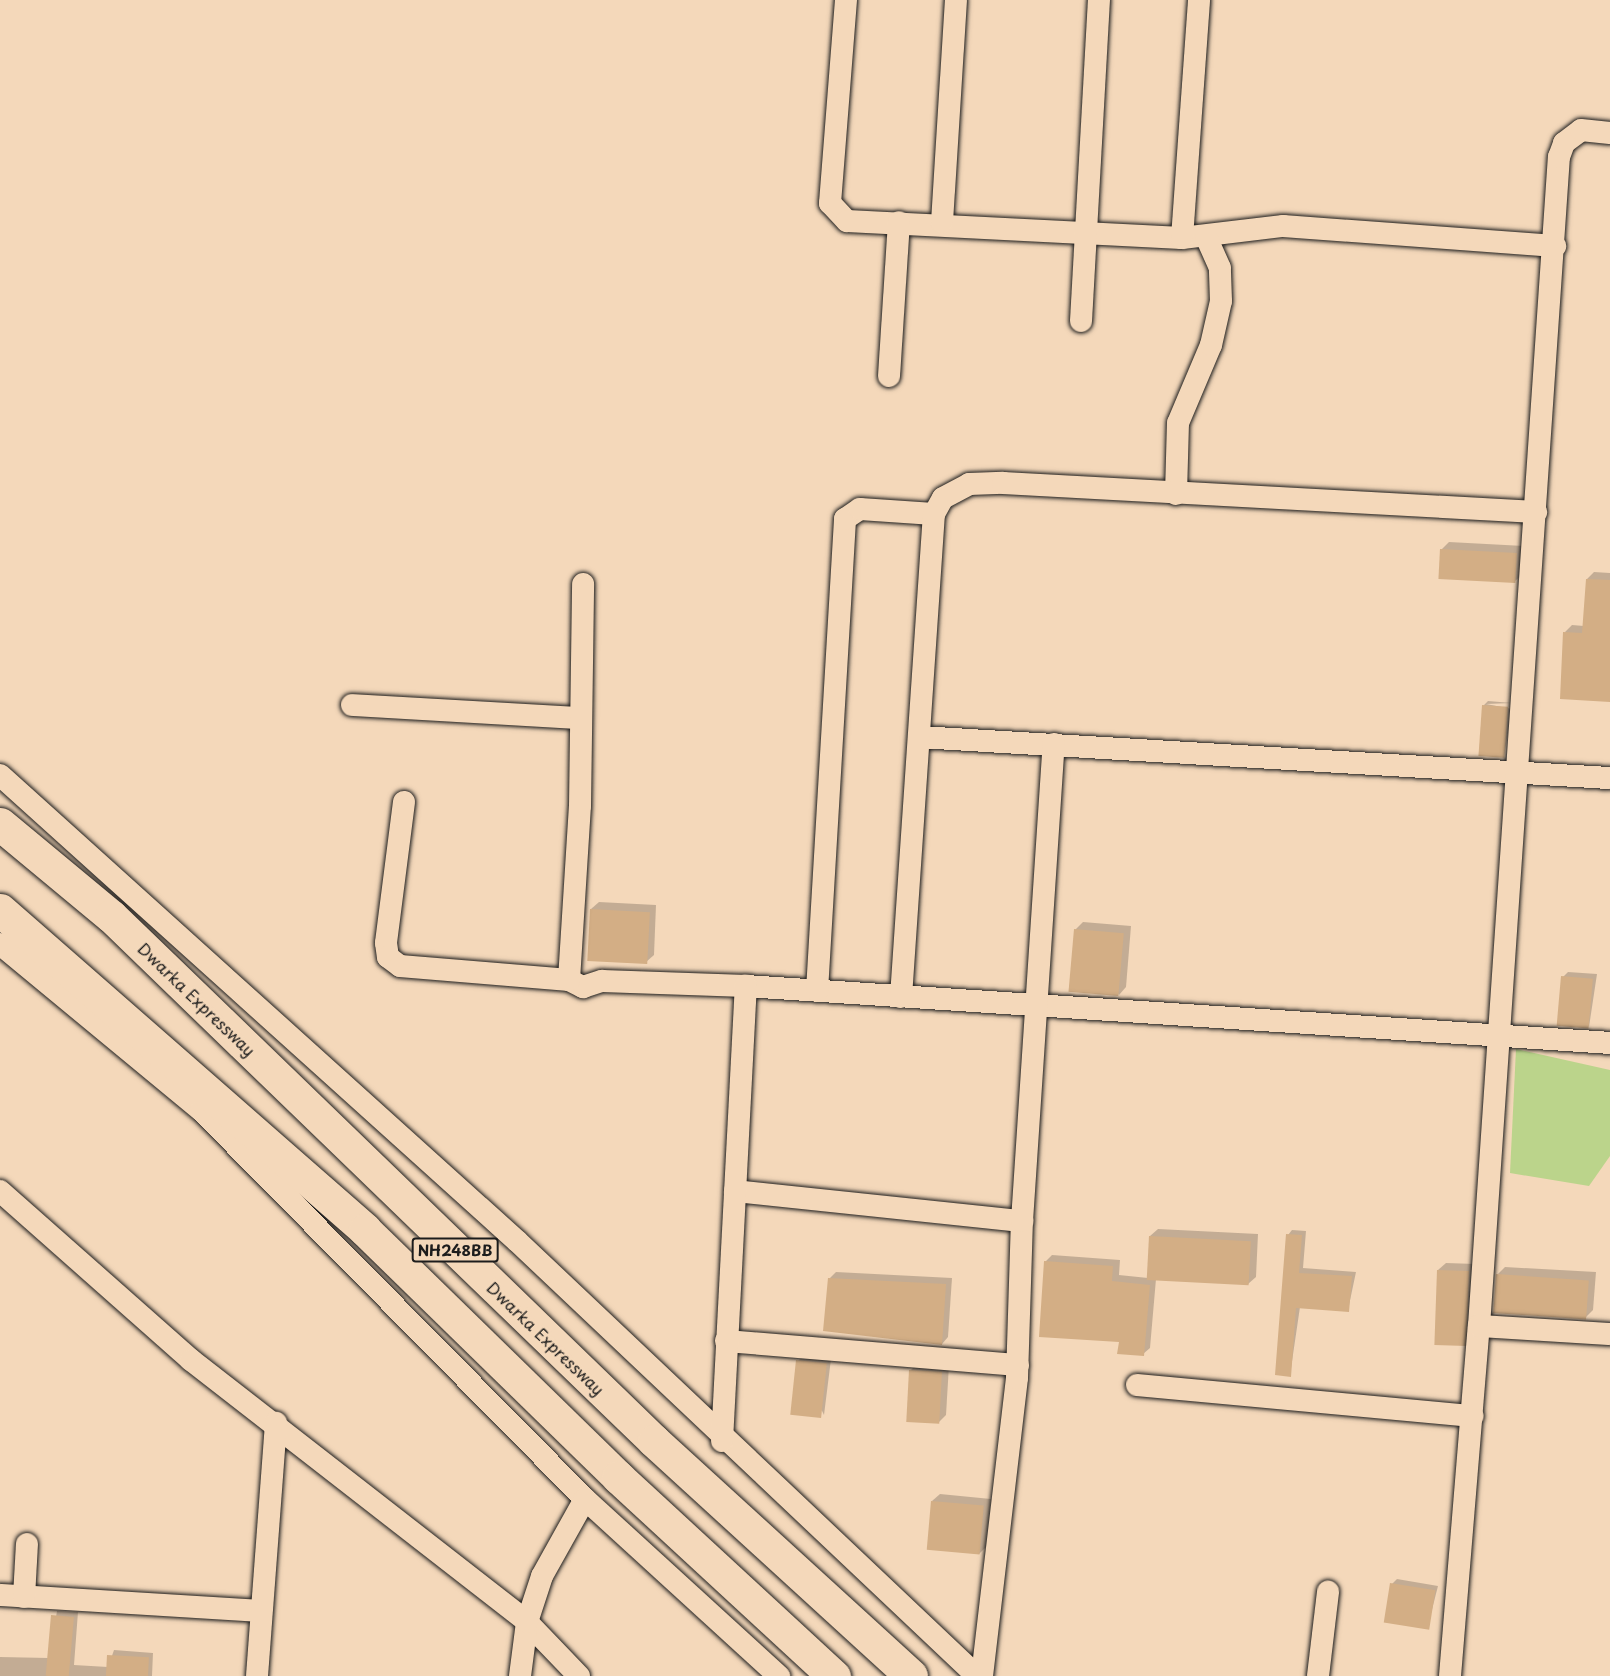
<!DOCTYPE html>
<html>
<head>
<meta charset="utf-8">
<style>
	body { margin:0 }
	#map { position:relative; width:1610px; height:1676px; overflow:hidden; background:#f4d8ba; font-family:"Playpen Sans",sans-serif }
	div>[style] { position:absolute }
	.green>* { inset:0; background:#bbd48b }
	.shadow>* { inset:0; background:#0003 }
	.building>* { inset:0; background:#d3ae85; transform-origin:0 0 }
	.roads { filter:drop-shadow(0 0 2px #1c1c1c) drop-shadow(0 0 2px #1c1c1c) }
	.minor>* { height:22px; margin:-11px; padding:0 11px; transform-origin:11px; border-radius:11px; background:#f4d8ba }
	.highway>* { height:33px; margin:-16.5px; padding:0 16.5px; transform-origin:16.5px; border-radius:16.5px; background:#f4d8ba }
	span { translate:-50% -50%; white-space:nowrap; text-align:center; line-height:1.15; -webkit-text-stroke:6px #f4d8ba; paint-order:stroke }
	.shield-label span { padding:2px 4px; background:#f4d8ba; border:2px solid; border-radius:4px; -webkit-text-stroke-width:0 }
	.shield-label { font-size:15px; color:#1c1c1c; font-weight:700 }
	.street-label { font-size:16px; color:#1c1c1c }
</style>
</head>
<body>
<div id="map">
	<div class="green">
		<div style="clip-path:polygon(1516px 1049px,1610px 1070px,1610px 1156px,1589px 1186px,1510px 1173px)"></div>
	</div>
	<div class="shadow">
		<div style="clip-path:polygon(1449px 542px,1524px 546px,1523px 574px,1515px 581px,1441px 550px)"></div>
		<div style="clip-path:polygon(1594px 572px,1610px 573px,1610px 701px,1565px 632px,1572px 625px,1584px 626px,1587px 579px)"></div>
		<div style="clip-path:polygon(1488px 701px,1512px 703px,1486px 704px,1512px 709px,1504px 756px,1483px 706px)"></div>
		<div style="clip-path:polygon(599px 902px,656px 905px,654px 955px,646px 962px,591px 909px)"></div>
		<div style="clip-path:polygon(1083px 922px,1131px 926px,1126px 987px,1119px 995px,1075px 930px)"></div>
		<div style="clip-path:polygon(1568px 972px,1597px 974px,1589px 1027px,1563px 977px)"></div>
		<div style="clip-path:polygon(1158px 1229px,1258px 1234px,1256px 1277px,1248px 1284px,1156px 1279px,1150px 1348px,1143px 1354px,1120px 1341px,1045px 1262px,1052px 1255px,1120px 1260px,1119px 1275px,1148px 1278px,1150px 1236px)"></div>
		<div style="clip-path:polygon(1292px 1230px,1306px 1231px,1303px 1268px,1356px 1272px,1348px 1310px,1300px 1307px,1290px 1375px,1288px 1235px)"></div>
		<div style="clip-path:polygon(1446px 1263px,1476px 1264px,1471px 1337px,1463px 1344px,1438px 1270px)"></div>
		<div style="clip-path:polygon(1505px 1267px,1596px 1272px,1593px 1310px,1586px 1317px,1498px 1274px)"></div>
		<div style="clip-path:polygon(836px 1272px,952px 1278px,948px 1337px,942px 1344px,829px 1279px)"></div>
		<div style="clip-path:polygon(803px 1356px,831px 1359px,824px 1415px,798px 1361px)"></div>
		<div style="clip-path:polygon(918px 1363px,949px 1365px,946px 1415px,938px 1423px,911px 1370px)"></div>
		<div style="clip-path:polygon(940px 1494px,991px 1499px,987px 1546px,979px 1554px,932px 1501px)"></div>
		<div style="clip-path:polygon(1397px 1579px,1438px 1586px,1427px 1629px,1392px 1584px)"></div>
		<div style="clip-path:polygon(57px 1611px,78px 1612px,74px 1665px,108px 1667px,114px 1650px,153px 1653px,152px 1676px,0 1676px,0 1657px,49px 1658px)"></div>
	</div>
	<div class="building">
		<div style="left:1440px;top:549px;width:77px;height:30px;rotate:3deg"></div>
		<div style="clip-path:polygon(1586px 579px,1610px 580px,1610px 702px,1560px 699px,1563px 632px,1582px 633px)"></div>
		<div style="left:1482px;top:705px;width:26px;height:51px;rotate:4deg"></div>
		<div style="left:590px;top:909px;width:60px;height:52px;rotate:3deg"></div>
		<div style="left:1074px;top:929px;width:50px;height:63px;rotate:5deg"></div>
		<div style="left:1561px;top:976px;width:32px;height:50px;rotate:5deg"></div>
		<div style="clip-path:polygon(1286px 1234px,1302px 1235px,1299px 1273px,1352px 1276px,1349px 1312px,1296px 1308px,1291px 1377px,1275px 1375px)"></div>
		<div style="left:1149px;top:1236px;width:102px;height:44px;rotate:3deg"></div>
		<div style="clip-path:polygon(1044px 1261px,1113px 1266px,1112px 1281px,1150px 1285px,1144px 1356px,1117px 1354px,1119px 1342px,1039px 1337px)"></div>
		<div style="left:1437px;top:1270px;width:32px;height:75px;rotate:2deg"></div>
		<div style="left:1496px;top:1274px;width:93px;height:39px;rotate:4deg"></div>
		<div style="clip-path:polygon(828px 1278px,946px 1284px,942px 1345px,823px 1331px)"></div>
		<div style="left:796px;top:1360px;width:31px;height:55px;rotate:6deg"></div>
		<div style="left:909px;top:1370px;width:33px;height:52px;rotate:3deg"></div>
		<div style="left:931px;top:1501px;width:53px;height:49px;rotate:5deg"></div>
		<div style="left:1390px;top:1583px;width:46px;height:40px;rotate:9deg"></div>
		<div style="left:51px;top:1615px;width:23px;height:61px;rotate:5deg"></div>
		<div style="left:107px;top:1655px;width:42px;height:21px;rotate:3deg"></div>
	</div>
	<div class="roads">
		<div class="minor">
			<div style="left:846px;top:0;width:204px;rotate:94.5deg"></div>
			<div style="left:830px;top:203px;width:25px;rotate:47deg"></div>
			<div style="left:847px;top:221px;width:335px;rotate:2.9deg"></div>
			<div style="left:1182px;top:238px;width:102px;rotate:-6.8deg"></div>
			<div style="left:1283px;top:226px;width:273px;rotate:4.2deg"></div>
			<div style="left:942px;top:222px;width:222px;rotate:-86.4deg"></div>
			<div style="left:1182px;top:238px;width:239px;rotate:-85.9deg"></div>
			<div style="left:1081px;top:321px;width:322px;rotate:-86.8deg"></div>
			<div style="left:889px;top:376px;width:154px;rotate:-86.3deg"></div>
			<div style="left:1176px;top:494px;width:71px;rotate:-88.4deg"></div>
			<div style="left:1178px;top:423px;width:85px;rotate:-67.1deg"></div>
			<div style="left:1211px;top:345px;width:45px;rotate:-77.2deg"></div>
			<div style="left:1221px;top:301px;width:33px;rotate:-92deg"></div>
			<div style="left:1220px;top:268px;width:34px;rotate:-114deg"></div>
			<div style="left:352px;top:705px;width:228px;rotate:3.3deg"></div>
			<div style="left:919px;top:737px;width:692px;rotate:3.4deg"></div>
			<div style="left:0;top:775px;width:696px;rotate:42.03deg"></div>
			<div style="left:517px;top:1241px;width:633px;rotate:43.4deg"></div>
			<div style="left:404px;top:802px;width:142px;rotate:97.3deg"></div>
			<div style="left:386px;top:943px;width:14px;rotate:82deg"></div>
			<div style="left:388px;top:957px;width:15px;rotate:37deg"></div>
			<div style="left:400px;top:966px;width:170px;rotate:4.7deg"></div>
			<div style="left:569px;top:980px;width:16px;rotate:27deg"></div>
			<div style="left:583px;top:987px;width:20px;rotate:-18deg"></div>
			<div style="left:602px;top:981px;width:144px;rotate:2deg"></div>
			<div style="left:746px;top:986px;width:866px;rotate:3.77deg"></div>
			<div style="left:0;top:944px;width:261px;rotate:39.6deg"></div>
			<div style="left:201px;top:1110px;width:547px;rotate:45.37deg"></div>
			<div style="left:585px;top:1499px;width:263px;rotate:42.4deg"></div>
			<div style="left:569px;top:980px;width:174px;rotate:-86.4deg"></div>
			<div style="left:580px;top:806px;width:222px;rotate:-89.2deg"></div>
			<div style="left:817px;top:991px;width:473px;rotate:-86.6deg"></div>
			<div style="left:845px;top:519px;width:18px;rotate:-34deg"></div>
			<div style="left:860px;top:509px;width:74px;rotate:3.9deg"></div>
			<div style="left:901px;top:997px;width:484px;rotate:-86.1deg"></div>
			<div style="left:934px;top:514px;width:18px;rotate:-61deg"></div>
			<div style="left:943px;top:498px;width:30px;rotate:-28deg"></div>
			<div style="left:969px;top:484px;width:34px;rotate:-2deg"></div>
			<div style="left:1003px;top:483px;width:534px;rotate:3.11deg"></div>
			<div style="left:0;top:1191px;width:255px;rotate:41.5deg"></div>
			<div style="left:191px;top:1360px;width:426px;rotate:37.9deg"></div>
			<div style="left:527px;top:1622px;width:75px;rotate:46.1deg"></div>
			<div style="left:735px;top:1191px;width:289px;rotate:6deg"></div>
			<div style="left:1479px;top:1326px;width:1172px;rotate:-86.09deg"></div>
			<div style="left:1559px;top:157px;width:15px;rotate:-70deg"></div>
			<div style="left:1564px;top:143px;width:21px;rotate:-37deg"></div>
			<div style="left:1581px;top:130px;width:29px;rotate:6deg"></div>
			<div style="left:726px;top:1341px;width:293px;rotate:4.7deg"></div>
			<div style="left:1137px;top:1385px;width:337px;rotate:5.3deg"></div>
			<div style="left:722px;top:1441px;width:456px;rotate:-87deg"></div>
			<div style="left:0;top:1595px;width:259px;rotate:3.5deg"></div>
			<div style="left:24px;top:1597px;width:53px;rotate:-86.8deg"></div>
			<div style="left:257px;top:1676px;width:254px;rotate:-85.7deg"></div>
			<div style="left:520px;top:1676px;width:54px;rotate:-82.6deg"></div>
			<div style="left:527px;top:1622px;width:48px;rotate:-71.9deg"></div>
			<div style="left:542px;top:1576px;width:88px;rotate:-60.8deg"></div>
			<div style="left:982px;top:1676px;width:300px;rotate:-83.3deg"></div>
			<div style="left:1017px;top:1378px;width:157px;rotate:-88.2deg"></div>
			<div style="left:1022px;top:1221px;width:478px;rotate:-86.2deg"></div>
			<div style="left:1318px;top:1676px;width:85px;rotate:-83.2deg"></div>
			<div style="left:1450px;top:1676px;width:351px;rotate:-85.3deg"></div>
			<div style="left:1479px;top:1326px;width:131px;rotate:3.5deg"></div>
		</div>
		<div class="highway">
			<div style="left:0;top:824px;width:144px;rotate:39.7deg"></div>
			<div style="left:111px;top:916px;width:755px;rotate:44.03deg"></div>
			<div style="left:654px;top:1441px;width:348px;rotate:42.4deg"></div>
			<div style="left:0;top:910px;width:485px;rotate:41.2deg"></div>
			<div style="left:365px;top:1230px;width:354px;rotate:44.3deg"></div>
			<div style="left:618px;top:1477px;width:294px;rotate:42.7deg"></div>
		</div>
	</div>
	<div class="shield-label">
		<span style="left:455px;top:1250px">NH248BB</span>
	</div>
	<div class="street-label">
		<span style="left:197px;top:999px;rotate:44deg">Dwarka Expressway</span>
		<span style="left:546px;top:1338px;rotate:44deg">Dwarka Expressway</span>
	</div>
</div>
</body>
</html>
